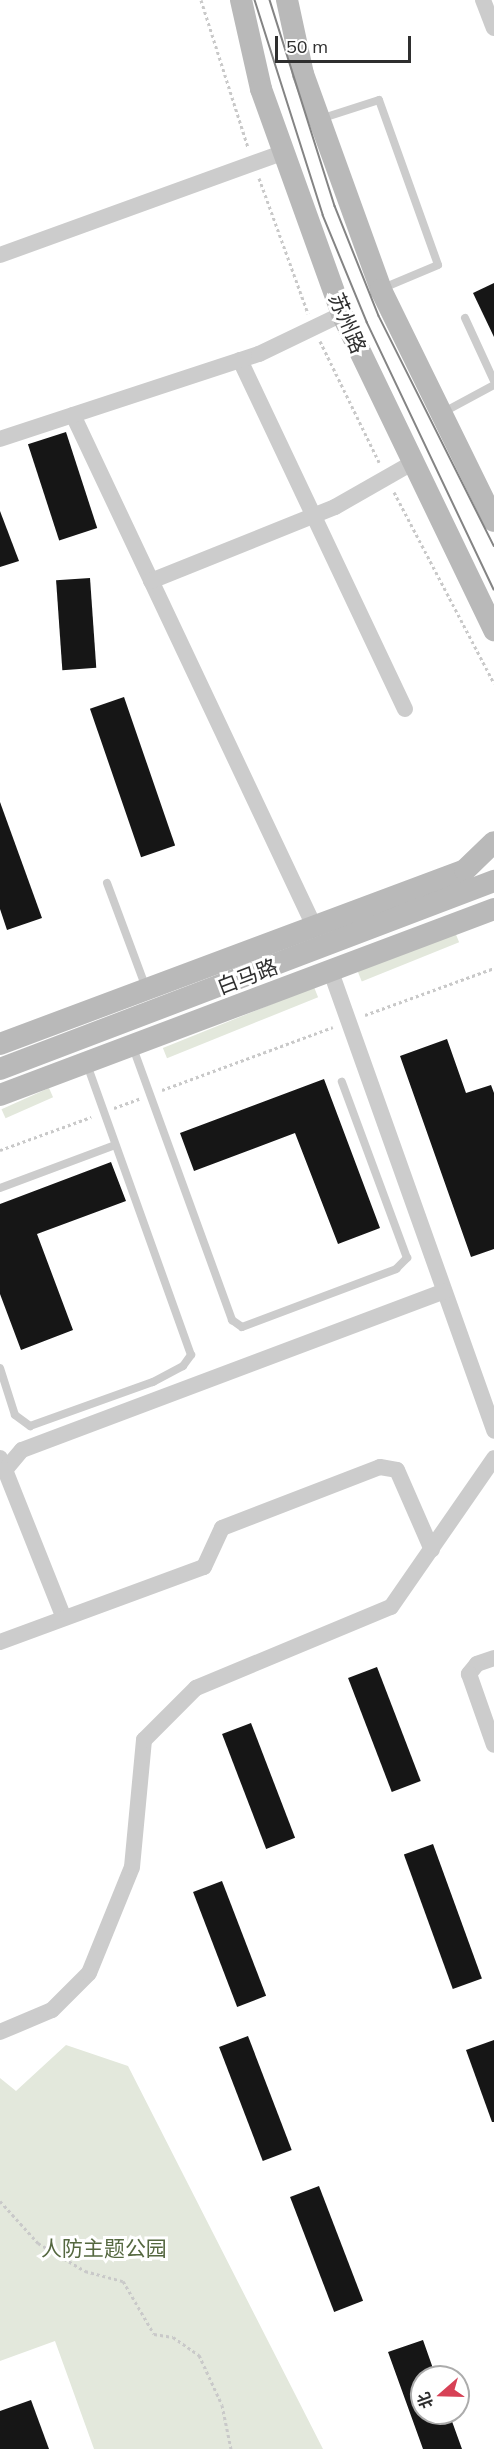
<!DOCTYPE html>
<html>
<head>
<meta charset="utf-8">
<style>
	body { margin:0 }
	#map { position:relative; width:494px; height:2449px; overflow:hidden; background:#fff; font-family:Mulish,"Noto Sans SC",sans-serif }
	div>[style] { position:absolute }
	.green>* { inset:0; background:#e3e8dc; transform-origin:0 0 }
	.building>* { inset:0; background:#161616; transform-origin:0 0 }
	.path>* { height:3px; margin-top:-1.5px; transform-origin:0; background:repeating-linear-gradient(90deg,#c9c9c9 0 3px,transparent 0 6px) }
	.lane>* { height:8px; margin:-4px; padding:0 4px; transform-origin:4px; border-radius:4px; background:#ccc }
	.street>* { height:16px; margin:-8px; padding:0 8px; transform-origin:8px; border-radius:8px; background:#ccc }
	.secondary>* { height:22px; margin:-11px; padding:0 11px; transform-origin:11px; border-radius:11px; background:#b9b9b9 }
	.tram>* { height:1.5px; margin:-0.75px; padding:0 0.75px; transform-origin:0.75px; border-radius:0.75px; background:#848484 }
	span { translate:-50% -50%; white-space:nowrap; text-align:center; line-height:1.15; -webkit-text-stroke:6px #fff; paint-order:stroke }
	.street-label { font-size:21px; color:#2f2f2f }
	.park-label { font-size:21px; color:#556840 }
	.north { position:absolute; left:410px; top:2365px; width:60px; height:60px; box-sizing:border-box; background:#fff; border:2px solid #acacac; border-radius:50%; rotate:250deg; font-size:16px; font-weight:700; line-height:24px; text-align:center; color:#2f2f2f }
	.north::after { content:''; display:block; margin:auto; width:21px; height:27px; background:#d74156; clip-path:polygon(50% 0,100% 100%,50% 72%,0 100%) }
	.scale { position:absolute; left:275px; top:36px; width:136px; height:27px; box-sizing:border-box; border:3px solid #2f2f2f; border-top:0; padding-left:8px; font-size:18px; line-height:21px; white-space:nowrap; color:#2f2f2f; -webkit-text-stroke:4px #fff; paint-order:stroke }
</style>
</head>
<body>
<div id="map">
	<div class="green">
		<div style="left:455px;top:932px;width:11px;height:105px;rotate:68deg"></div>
		<div style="left:314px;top:987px;width:11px;height:163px;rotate:68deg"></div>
		<div style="left:49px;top:1088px;width:10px;height:52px;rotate:66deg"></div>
		<div style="clip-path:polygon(66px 2045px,128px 2066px,323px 2449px,94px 2449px,55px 2341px,0 2361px,0 2078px,16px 2091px)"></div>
	</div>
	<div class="building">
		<div style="clip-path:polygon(494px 283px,494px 337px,473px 293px)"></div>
		<div style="left:66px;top:432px;width:101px;height:40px;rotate:72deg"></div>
		<div style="clip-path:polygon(0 511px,19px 561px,0 567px)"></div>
		<div style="left:90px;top:578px;width:90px;height:34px;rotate:86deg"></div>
		<div style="left:124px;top:697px;width:157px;height:36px;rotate:71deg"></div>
		<div style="clip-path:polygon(0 802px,42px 918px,7px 930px,0 909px)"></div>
		<div style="clip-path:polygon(447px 1039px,466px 1093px,491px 1085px,494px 1093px,494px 1249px,471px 1257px,400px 1056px)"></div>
		<div style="clip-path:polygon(324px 1079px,380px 1228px,338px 1244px,295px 1133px,194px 1171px,180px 1133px)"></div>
		<div style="clip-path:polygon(111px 1162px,126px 1201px,37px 1234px,73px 1330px,21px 1350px,0 1294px,0 1204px)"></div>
		<div style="left:377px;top:1667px;width:122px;height:31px;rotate:69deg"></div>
		<div style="left:251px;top:1723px;width:123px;height:31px;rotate:69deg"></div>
		<div style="left:433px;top:1844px;width:143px;height:31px;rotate:70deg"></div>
		<div style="left:222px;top:1881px;width:123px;height:31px;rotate:69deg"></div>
		<div style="left:248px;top:2036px;width:122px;height:31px;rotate:69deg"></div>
		<div style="clip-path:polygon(494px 2040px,494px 2122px,492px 2122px,466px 2050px)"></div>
		<div style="left:319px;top:2186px;width:123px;height:31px;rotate:69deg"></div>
		<div style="clip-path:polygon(423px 2340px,436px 2377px,422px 2377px,422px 2413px,449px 2413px,462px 2449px,423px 2449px,388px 2352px)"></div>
		<div style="clip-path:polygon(31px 2400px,49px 2449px,0 2449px,0 2411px)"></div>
	</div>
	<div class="path">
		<div style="left:201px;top:0;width:154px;rotate:72.3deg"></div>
		<div style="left:259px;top:178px;width:144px;rotate:70.1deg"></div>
		<div style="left:320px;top:341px;width:135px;rotate:64deg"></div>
		<div style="left:394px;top:492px;width:216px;rotate:62.4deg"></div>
		<div style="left:365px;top:1015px;width:137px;rotate:-20deg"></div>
		<div style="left:162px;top:1090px;width:182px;rotate:-20.2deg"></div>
		<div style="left:114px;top:1108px;width:27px;rotate:-20deg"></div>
		<div style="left:0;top:1150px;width:97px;rotate:-19.9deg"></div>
		<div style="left:0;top:2201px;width:57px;rotate:47.9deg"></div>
		<div style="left:38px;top:2243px;width:55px;rotate:30.8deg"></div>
		<div style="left:85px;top:2271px;width:39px;rotate:15deg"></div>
		<div style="left:123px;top:2281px;width:61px;rotate:59.7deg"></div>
		<div style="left:154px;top:2334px;width:19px;rotate:9deg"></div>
		<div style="left:173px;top:2337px;width:32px;rotate:35deg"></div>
		<div style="left:199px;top:2355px;width:55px;rotate:65.3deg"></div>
		<div style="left:222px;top:2405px;width:45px;rotate:78.4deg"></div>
	</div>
	<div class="lane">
		<div style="left:320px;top:119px;width:62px;rotate:-17.9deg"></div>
		<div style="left:379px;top:100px;width:175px;rotate:70.3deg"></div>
		<div style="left:438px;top:265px;width:62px;rotate:157.2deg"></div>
		<div style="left:465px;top:318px;width:69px;rotate:65.3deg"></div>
		<div style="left:442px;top:413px;width:59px;rotate:-28.3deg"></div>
		<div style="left:107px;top:883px;width:112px;rotate:69.6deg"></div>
		<div style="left:132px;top:1045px;width:293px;rotate:70deg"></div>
		<div style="left:232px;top:1320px;width:12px;rotate:35deg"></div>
		<div style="left:242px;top:1327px;width:165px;rotate:-20.6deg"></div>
		<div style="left:396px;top:1269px;width:16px;rotate:-45deg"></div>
		<div style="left:407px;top:1258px;width:188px;rotate:-110.3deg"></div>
		<div style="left:0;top:1188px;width:123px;rotate:-20.5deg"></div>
		<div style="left:0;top:1368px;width:49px;rotate:72.3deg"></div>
		<div style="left:15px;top:1415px;width:19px;rotate:36deg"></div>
		<div style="left:30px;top:1426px;width:131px;rotate:-19.7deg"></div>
		<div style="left:153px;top:1382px;width:34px;rotate:-28deg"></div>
		<div style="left:183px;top:1366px;width:14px;rotate:-54deg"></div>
		<div style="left:191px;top:1355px;width:311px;rotate:-109.7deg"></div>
	</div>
	<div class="street">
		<div style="left:483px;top:0;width:30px;rotate:69deg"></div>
		<div style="left:0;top:255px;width:302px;rotate:-19.9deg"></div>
		<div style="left:240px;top:360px;width:386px;rotate:64.7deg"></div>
		<div style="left:73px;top:415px;width:565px;rotate:64.75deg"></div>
		<div style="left:0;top:439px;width:273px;rotate:-18.2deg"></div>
		<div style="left:259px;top:354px;width:92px;rotate:-25.7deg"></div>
		<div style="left:151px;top:581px;width:198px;rotate:-21.9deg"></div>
		<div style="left:335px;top:507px;width:89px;rotate:-29.7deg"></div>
		<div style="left:331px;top:972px;width:487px;rotate:70.4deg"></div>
		<div style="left:0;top:1458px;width:13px;rotate:67deg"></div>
		<div style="left:5px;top:1470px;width:26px;rotate:-50deg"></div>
		<div style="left:22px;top:1450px;width:451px;rotate:-20.6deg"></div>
		<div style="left:5px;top:1470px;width:159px;rotate:68.3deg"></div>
		<div style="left:0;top:1642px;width:217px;rotate:-20.2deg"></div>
		<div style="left:204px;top:1567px;width:43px;rotate:-65.2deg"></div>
		<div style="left:222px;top:1528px;width:169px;rotate:-21.1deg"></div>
		<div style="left:380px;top:1467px;width:17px;rotate:10deg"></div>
		<div style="left:397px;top:1470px;width:87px;rotate:66.4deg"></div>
		<div style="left:494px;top:1658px;width:18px;rotate:161deg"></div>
		<div style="left:477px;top:1664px;width:13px;rotate:129deg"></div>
		<div style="left:469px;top:1674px;width:75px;rotate:70.6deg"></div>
		<div style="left:0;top:2032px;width:56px;rotate:-22.9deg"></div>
		<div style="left:52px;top:2010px;width:52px;rotate:-45deg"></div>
		<div style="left:89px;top:1973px;width:114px;rotate:-67.9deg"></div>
		<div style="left:132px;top:1867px;width:128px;rotate:-84.6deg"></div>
		<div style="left:144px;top:1740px;width:74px;rotate:-45deg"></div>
		<div style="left:196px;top:1688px;width:211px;rotate:-22.6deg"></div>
		<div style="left:391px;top:1607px;width:181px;rotate:-55.3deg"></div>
	</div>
	<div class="secondary">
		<div style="left:241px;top:0;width:91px;rotate:77.3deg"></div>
		<div style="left:261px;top:89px;width:239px;rotate:70.2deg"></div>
		<div style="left:342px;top:314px;width:351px;rotate:64.3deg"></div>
		<div style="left:287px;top:0;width:76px;rotate:77.8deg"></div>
		<div style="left:303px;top:74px;width:230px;rotate:70.1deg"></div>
		<div style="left:381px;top:290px;width:257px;rotate:63.9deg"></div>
		<div style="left:0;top:1044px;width:496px;rotate:-20.5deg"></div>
		<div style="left:465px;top:870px;width:40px;rotate:-44deg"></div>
		<div style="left:0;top:1069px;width:529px;rotate:-20.84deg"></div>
		<div style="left:0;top:1095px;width:528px;rotate:-20.63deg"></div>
	</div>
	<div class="tram">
		<div style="left:255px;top:0;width:225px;rotate:72.4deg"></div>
		<div style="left:323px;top:215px;width:116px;rotate:67.6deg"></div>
		<div style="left:367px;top:322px;width:296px;rotate:64.6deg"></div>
		<div style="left:270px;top:0;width:216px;rotate:72.5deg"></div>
		<div style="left:335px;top:206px;width:118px;rotate:68.2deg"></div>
		<div style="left:379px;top:316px;width:257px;rotate:63.4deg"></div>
	</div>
	<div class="street-label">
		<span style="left:348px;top:323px;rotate:67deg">苏州路</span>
		<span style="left:247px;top:976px;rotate:-21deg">白马路</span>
	</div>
	<div class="park-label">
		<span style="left:104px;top:2248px">人防主题公园</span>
	</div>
	<div class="north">北</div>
	<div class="scale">50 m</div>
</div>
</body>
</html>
